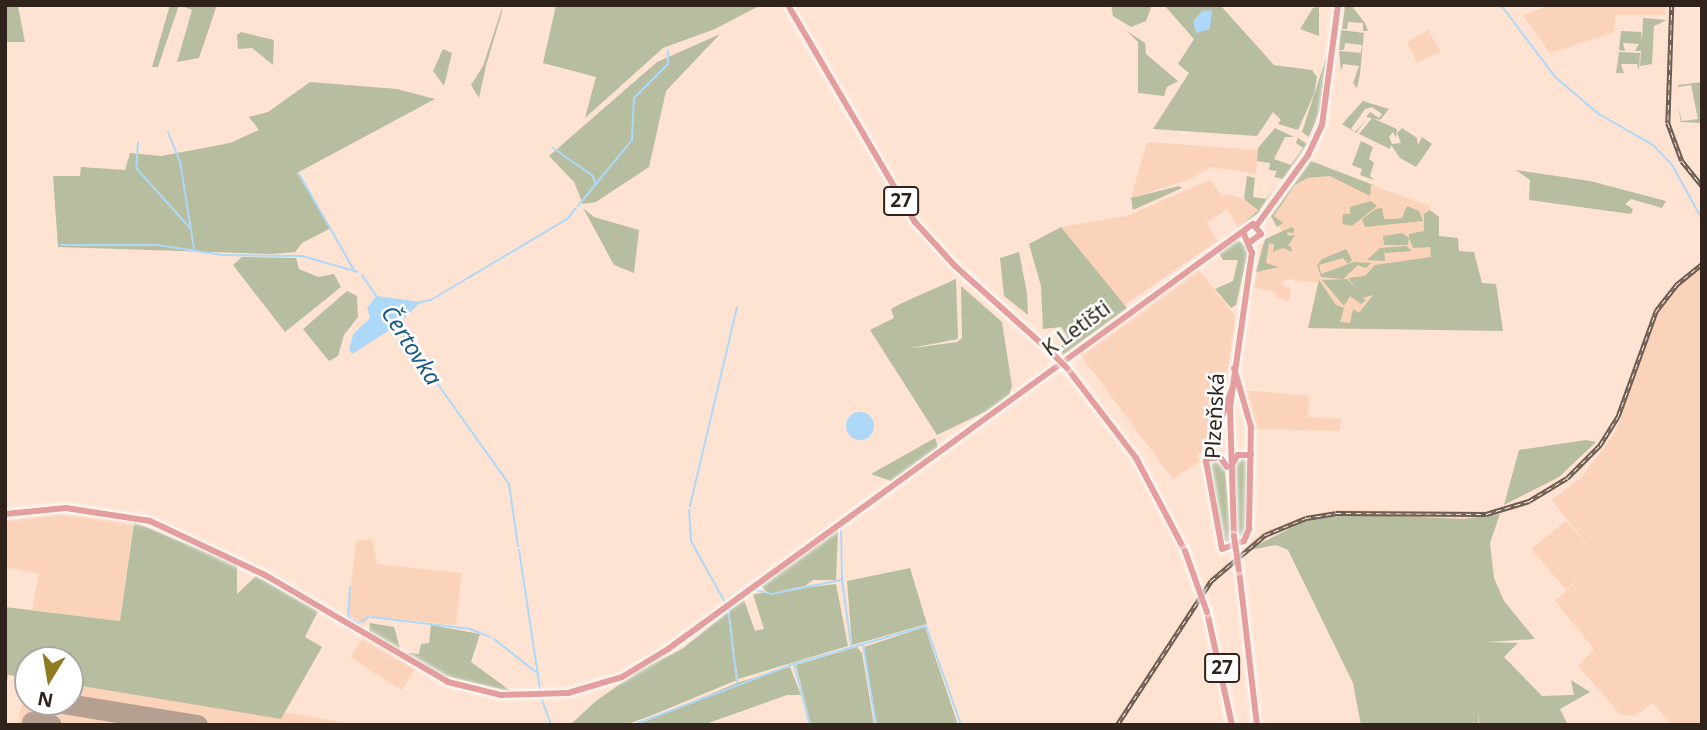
<!DOCTYPE html>
<html>
<head>
<meta charset="utf-8">
<style>
	body { margin:0 }
	#map { position:relative; width:1707px; height:730px; overflow:hidden; background:#fee3d2; font-family:"Noto Sans",sans-serif }
	div>[style] { position:absolute }
	.built>* { inset:0; background:#fbd3ba; transform-origin:0 0 }
	.green>* { inset:0; background:#b7bd9f }
	.water>* { inset:0; background:#aed8f8 }
	.round { border-radius:50% }
	.stream>* { height:2px; margin:-1px; padding:0 1px; transform-origin:1px; border-radius:1px; background:#aed8f8 }
	.runway>* { height:21px; margin:-10.5px; padding:0 10.5px; transform-origin:10.5px; border-radius:10.5px; background:#b49f91 }
	.roads { filter:drop-shadow(0 0 2px #fff) drop-shadow(0 0 2px #fff) }
	.major>* { height:6px; margin:-3px; padding:0 3px; transform-origin:3px; border-radius:3px; background:#e39e9d }
	.rail>* { height:4.5px; margin-top:-2.25px; transform-origin:0; background:repeating-linear-gradient(90deg,#fff 0 5px,#6b5b50 0 10px); box-sizing:border-box; border-block:2px solid #6b5b50 }
	.bridges { filter:drop-shadow(0 0 2px #fff) drop-shadow(0 0 2px #fff) }
	.major-bridge>* { height:6px; margin:-3px; padding:0 3px; transform-origin:3px; border-radius:3px; background:#e39e9d }
	span { translate:-50% -50%; white-space:nowrap; text-align:center; line-height:1.15; -webkit-text-stroke:5px #fff; paint-order:stroke }
	.shield-label span { padding:2px 5px; background:#fff; border:2px solid; border-radius:5px; -webkit-text-stroke-width:0 }
	.shield-label { font-size:19px; color:#2f231b; font-weight:700 }
	.street-label { font-size:21px; color:#2f231b }
	.water-label { font-size:23px; color:#195a84; font-style:italic }
	.frame { position:absolute; inset:0; border:7px solid #2f231b; pointer-events:none }
	.north { position:absolute; left:14px; top:646px; width:70px; height:70px; box-sizing:border-box; background:#fff; border:2px solid #aca7a4; border-radius:50%; rotate:191deg; font-size:19px; font-weight:700; line-height:28px; text-align:center; color:#2f231b }
	.north::after { content:''; display:block; margin:auto; width:24px; height:32px; background:#907b21; clip-path:polygon(50% 0,100% 100%,50% 72%,0 100%) }
</style>
</head>
<body>
<div id="map">
	<div class="built">
		<div style="clip-path:polygon(1550px 5px,1666px 5px,1665px 15px,1616px 15px,1614px 32px,1550px 53px,1523px 16px)"></div>
		<div style="clip-path:polygon(1670px 5px,1674px 5px,1670px 122px,1680px 152px,1702px 189px,1680px 162px,1665px 123px)"></div>
		<div style="clip-path:polygon(1428px 30px,1441px 52px,1417px 62px,1407px 42px)"></div>
		<div style="clip-path:polygon(1147px 142px,1258px 150px,1256px 174px,1211px 167px,1188px 180px,1131px 198px)"></div>
		<div style="clip-path:polygon(1309px 163px,1430px 206px,1432px 281px,1371px 329px,1308px 328px,1318px 283px,1284px 279px,1283px 286px,1291px 288px,1289px 301px,1276px 298px,1276px 292px,1254px 288px,1262px 244px,1282px 231px,1271px 216px)"></div>
		<div style="clip-path:polygon(1210px 180px,1223px 197px,1226px 194px,1241px 198px,1258px 209px,1238px 228px,1227px 209px,1219px 214px,1206px 223px,1218px 241px,1124px 305px,1061px 227px,1127px 216px)"></div>
		<div style="clip-path:polygon(1702px 261px,1702px 725px,1672px 725px,1653px 703px,1635px 716px,1621px 715px,1578px 666px,1594px 649px,1555px 601px,1585px 574px,1566px 589px,1531px 549px,1566px 521px,1594px 553px,1552px 500px,1581px 478px,1614px 434px,1625px 408px,1583px 468px,1550px 493px,1517px 509px,1463px 519px,1326px 516px,1291px 526px,1258px 542px,1213px 582px,1120px 725px,1114px 725px,1209px 579px,1264px 532px,1305px 516px,1336px 510px,1486px 512px,1528px 499px,1566px 477px,1598px 444px,1616px 415px,1654px 309px,1674px 283px)"></div>
		<div style="clip-path:polygon(1196px 267px,1236px 317px,1225px 393px,1218px 402px,1201px 454px,1197px 454px,1201px 461px,1173px 479px,1079px 353px)"></div>
		<div style="clip-path:polygon(1244px 390px,1309px 396px,1308px 417px,1341px 419px,1340px 431px,1255px 429px)"></div>
		<div style="clip-path:polygon(59px 514px,133px 522px,120px 621px,32px 610px,39px 574px,5px 567px,5px 521px)"></div>
		<div style="clip-path:polygon(372px 539px,377px 564px,462px 573px,456px 625px,369px 616px,363px 628px,347px 619px,356px 541px)"></div>
		<div style="left:364px;top:636px;width:61px;height:25px;rotate:33deg"></div>
		<div style="clip-path:polygon(27px 671px,28px 702px,70px 702px,70px 678px,361px 725px,18px 725px)"></div>
	</div>
	<div class="green">
		<div style="clip-path:polygon(5px 5px,18px 6px,25px 42px,5px 42px)"></div>
		<div style="clip-path:polygon(170px 5px,179px 5px,158px 67px,152px 67px)"></div>
		<div style="clip-path:polygon(180px 5px,217px 5px,199px 58px,177px 62px,192px 10px)"></div>
		<div style="clip-path:polygon(503px 5px,502px 12px,486px 66px,479px 98px,471px 85px,483px 66px)"></div>
		<div style="clip-path:polygon(556px 5px,761px 5px,715px 29px,663px 48px,585px 118px,596px 77px,543px 63px)"></div>
		<div style="clip-path:polygon(1111px 5px,1152px 5px,1146px 21px,1131px 27px,1113px 16px)"></div>
		<div style="clip-path:polygon(1164px 5px,1220px 5px,1274px 65px,1312px 70px,1317px 77px,1314px 94px,1298px 130px,1278px 124px,1281px 120px,1273px 112px,1257px 136px,1153px 129px,1189px 73px,1178px 64px,1194px 39px)"></div>
		<div style="clip-path:polygon(1345px 5px,1351px 5px,1365px 23px,1368px 31px,1363px 31px,1363px 23px,1348px 22px,1347px 29px,1342px 29px)"></div>
		<div style="clip-path:polygon(1319px 7px,1319px 36px,1300px 29px,1313px 8px)"></div>
		<div style="clip-path:polygon(1643px 18px,1667px 20px,1654px 26px,1652px 64px,1640px 66px,1641px 51px,1635px 51px,1639px 44px,1623px 43px,1625px 51px,1619px 50px,1621px 31px,1641px 32px,1642px 40px)"></div>
		<div style="clip-path:polygon(1341px 30px,1364px 33px,1360px 74px,1357px 88px,1353px 83px,1359px 66px,1343px 64px,1341px 71px,1339px 51px,1361px 53px,1362px 45px,1345px 43px,1344px 50px,1339px 50px)"></div>
		<div style="clip-path:polygon(1127px 31px,1145px 43px,1146px 54px,1178px 81px,1167px 87px,1164px 96px,1138px 93px,1138px 42px)"></div>
		<div style="clip-path:polygon(241px 32px,274px 40px,273px 65px,252px 48px,238px 49px,237px 35px)"></div>
		<div style="clip-path:polygon(720px 34px,666px 91px,649px 167px,596px 202px,583px 204px,574px 182px,549px 156px,657px 62px)"></div>
		<div style="clip-path:polygon(443px 49px,452px 53px,444px 86px,433px 71px)"></div>
		<div style="clip-path:polygon(1619px 52px,1640px 53px,1639px 70px,1637px 64px,1621px 64px,1624px 73px,1616px 73px)"></div>
		<div style="clip-path:polygon(1327px 55px,1320px 110px,1309px 137px,1302px 132px)"></div>
		<div style="clip-path:polygon(310px 82px,397px 89px,435px 99px,297px 173px,331px 228px,302px 243px,295px 252px,272px 254px,58px 247px,53px 176px,80px 176px,81px 167px,125px 170px,130px 153px,161px 156px,230px 143px,259px 130px,249px 117px,268px 112px)"></div>
		<div style="clip-path:polygon(1702px 82px,1702px 123px,1681px 122px,1678px 107px,1682px 121px,1698px 119px,1691px 85px,1678px 87px,1677px 103px,1678px 85px)"></div>
		<div style="clip-path:polygon(1363px 101px,1389px 109px,1380px 120px,1366px 117px,1370px 112px,1379px 118px,1382px 114px,1372px 107px,1365px 109px,1351px 129px,1355px 132px,1367px 119px,1356px 133px,1342px 124px)"></div>
		<div style="clip-path:polygon(1372px 118px,1397px 129px,1396px 138px,1393px 132px,1389px 137px,1392px 144px,1401px 143px,1397px 133px,1402px 128px,1417px 138px,1418px 145px,1422px 137px,1432px 144px,1416px 167px,1400px 158px,1391px 145px,1390px 149px,1359px 134px)"></div>
		<div style="clip-path:polygon(1275px 128px,1294px 137px,1285px 137px,1274px 159px,1291px 165px,1303px 148px,1296px 143px,1298px 138px,1307px 144px,1283px 179px,1274px 177px,1277px 171px,1269px 170px,1270px 163px,1257px 161px,1258px 148px)"></div>
		<div style="clip-path:polygon(1361px 141px,1373px 147px,1369px 159px,1374px 163px,1370px 176px,1374px 180px,1360px 175px,1362px 169px,1352px 165px)"></div>
		<div style="clip-path:polygon(1311px 161px,1376px 186px,1371px 185px,1370px 196px,1330px 176px,1307px 178px,1295px 185px,1274px 216px,1283px 223px,1277px 227px,1271px 216px)"></div>
		<div style="clip-path:polygon(1516px 170px,1590px 181px,1666px 201px,1662px 208px,1631px 199px,1625px 204px,1633px 209px,1631px 214px,1529px 200px,1530px 180px)"></div>
		<div style="clip-path:polygon(1247px 176px,1255px 178px,1253px 197px,1266px 199px,1274px 188px,1258px 213px,1238px 228px,1258px 210px,1244px 199px)"></div>
		<div style="clip-path:polygon(1179px 186px,1182px 188px,1133px 210px,1131px 198px)"></div>
		<div style="clip-path:polygon(1371px 201px,1377px 206px,1352px 226px,1342px 224px,1343px 214px,1350px 214px,1350px 207px)"></div>
		<div style="clip-path:polygon(1407px 206px,1419px 211px,1423px 221px,1365px 227px,1362px 219px,1376px 209px,1382px 208px,1384px 219px,1394px 219px,1402px 218px)"></div>
		<div style="clip-path:polygon(583px 208px,594px 217px,639px 230px,634px 273px,614px 265px)"></div>
		<div style="clip-path:polygon(1430px 210px,1439px 217px,1439px 236px,1458px 238px,1459px 251px,1474px 252px,1482px 283px,1496px 284px,1503px 331px,1308px 328px,1319px 280px,1336px 305px,1344px 308px,1340px 322px,1350px 323px,1353px 309px,1359px 313px,1373px 295px,1362px 298px,1366px 300px,1361px 304px,1350px 296px,1344px 306px,1322px 280px,1347px 279px,1357px 289px,1348px 278px,1365px 276px,1375px 265px,1431px 257px,1430px 247px,1413px 248px,1409px 238px,1408px 245px,1384px 245px,1383px 236px,1402px 233px,1409px 238px,1409px 234px,1424px 231px,1424px 214px)"></div>
		<div style="clip-path:polygon(1061px 227px,1127px 308px,1062px 356px,1062px 342px,1068px 337px,1061px 327px,1043px 329px,1041px 286px,1029px 244px)"></div>
		<div style="clip-path:polygon(1292px 227px,1294px 229px,1294px 233px,1287px 232px,1288px 236px,1295px 235px,1288px 246px,1291px 247px,1292px 252px,1283px 248px,1273px 252px,1274px 244px,1269px 243px,1266px 263px,1279px 267px,1256px 272px,1265px 239px)"></div>
		<div style="clip-path:polygon(1238px 240px,1249px 249px,1236px 305px,1231px 308px,1215px 289px,1233px 281px,1238px 260px,1223px 260px,1217px 250px)"></div>
		<div style="clip-path:polygon(1406px 246px,1412px 251px,1385px 253px,1384px 248px,1385px 261px,1367px 260px,1380px 248px)"></div>
		<div style="clip-path:polygon(1346px 249px,1352px 260px,1348px 264px,1343px 258px,1319px 265px,1321px 274px,1354px 262px,1371px 263px,1366px 268px,1358px 265px,1343px 279px,1321px 277px,1317px 265px,1322px 259px)"></div>
		<div style="clip-path:polygon(1019px 252px,1027px 293px,1028px 315px,1004px 296px,1000px 258px)"></div>
		<div style="clip-path:polygon(242px 257px,296px 258px,299px 269px,318px 277px,334px 274px,341px 287px,285px 332px,233px 265px)"></div>
		<div style="clip-path:polygon(956px 279px,958px 339px,906px 349px,957px 342px,962px 338px,961px 286px,1002px 322px,1012px 386px,1009px 395px,987px 411px,937px 435px,870px 330px,894px 318px,891px 309px,902px 303px)"></div>
		<div style="clip-path:polygon(347px 291px,357px 296px,358px 317px,344px 335px,338px 356px,329px 361px,303px 329px)"></div>
		<div style="clip-path:polygon(935px 438px,938px 447px,891px 481px,871px 474px)"></div>
		<div style="clip-path:polygon(1586px 440px,1596px 442px,1559px 477px,1504px 505px,1519px 450px)"></div>
		<div style="clip-path:polygon(1244px 457px,1248px 461px,1246px 534px,1238px 542px,1234px 464px)"></div>
		<div style="clip-path:polygon(1216px 458px,1224px 461px,1232px 545px,1223px 540px,1209px 462px)"></div>
		<div style="clip-path:polygon(1355px 514px,1463px 519px,1500px 514px,1490px 543px,1494px 578px,1504px 601px,1535px 639px,1486px 642px,1518px 643px,1504px 657px,1542px 696px,1574px 695px,1571px 680px,1590px 692px,1560px 709px,1568px 725px,1479px 725px,1478px 712px,1478px 725px,1361px 725px,1353px 683px,1288px 550px,1276px 545px,1245px 551px,1307px 520px)"></div>
		<div style="clip-path:polygon(134px 522px,237px 565px,237px 594px,256px 576px,318px 611px,305px 637px,322px 647px,281px 719px,70px 684px,70px 660px,28px 660px,28px 678px,8px 675px,5px 691px,5px 607px,120px 621px)"></div>
		<div style="clip-path:polygon(838px 529px,836px 580px,813px 580px,805px 586px,768px 593px,761px 586px)"></div>
		<div style="clip-path:polygon(910px 568px,927px 624px,852px 645px,847px 581px)"></div>
		<div style="clip-path:polygon(836px 584px,848px 646px,738px 679px,735px 659px,737px 680px,650px 716px,625px 725px,570px 725px,596px 701px,643px 668px,682px 649px,728px 612px,735px 655px,729px 610px,744px 600px,755px 631px,764px 629px,753px 594px)"></div>
		<div style="clip-path:polygon(370px 623px,394px 627px,401px 652px,419px 654px,421px 644px,429px 643px,431px 625px,480px 634px,471px 662px,512px 692px,437px 674px,369px 633px)"></div>
		<div style="clip-path:polygon(925px 627px,958px 725px,877px 725px,864px 647px)"></div>
		<div style="clip-path:polygon(857px 647px,862px 653px,874px 725px,811px 725px,796px 665px)"></div>
		<div style="clip-path:polygon(790px 667px,801px 695px,787px 695px,703px 725px,637px 725px,737px 683px)"></div>
	</div>
	<div class="water">
		<div style="clip-path:polygon(1212px 10px,1210px 29px,1196px 33px,1193px 21px,1202px 11px)"></div>
		<div style="clip-path:polygon(376px 296px,421px 302px,396px 326px,352px 354px,349px 350px,353px 334px,370px 318px,367px 308px)"></div>
		<div class="round" style="left:846px;top:412px;width:28px;height:28px"></div>
	</div>
	<div class="stream">
		<div style="left:1501px;top:5px;width:90px;rotate:53.1deg"></div>
		<div style="left:1555px;top:77px;width:57px;rotate:40.1deg"></div>
		<div style="left:1599px;top:114px;width:62px;rotate:29.9deg"></div>
		<div style="left:1653px;top:145px;width:28px;rotate:46deg"></div>
		<div style="left:1672px;top:165px;width:62px;rotate:60.9deg"></div>
		<div style="left:168px;top:132px;width:31px;rotate:68deg"></div>
		<div style="left:180px;top:161px;width:89px;rotate:81deg"></div>
		<div style="left:138px;top:142px;width:26px;rotate:94deg"></div>
		<div style="left:136px;top:168px;width:81px;rotate:48deg"></div>
		<div style="left:553px;top:148px;width:49px;rotate:35deg"></div>
		<div style="left:593px;top:176px;width:9px;rotate:72deg"></div>
		<div style="left:299px;top:174px;width:111px;rotate:60.2deg"></div>
		<div style="left:578px;top:206px;width:85px;rotate:-50.7deg"></div>
		<div style="left:632px;top:140px;width:42px;rotate:-87.3deg"></div>
		<div style="left:634px;top:98px;width:48px;rotate:-45deg"></div>
		<div style="left:668px;top:64px;width:13px;rotate:-90deg"></div>
		<div style="left:61px;top:245px;width:96px"></div>
		<div style="left:157px;top:245px;width:66px;rotate:8.7deg"></div>
		<div style="left:222px;top:255px;width:80px;rotate:0.7deg"></div>
		<div style="left:302px;top:256px;width:58px;rotate:15.9deg"></div>
		<div style="left:362px;top:275px;width:27px;rotate:56deg"></div>
		<div style="left:420px;top:302px;width:11px;rotate:-10deg"></div>
		<div style="left:431px;top:300px;width:158px;rotate:-30.8deg"></div>
		<div style="left:567px;top:219px;width:14px;rotate:-51deg"></div>
		<div style="left:400px;top:320px;width:21px;rotate:71deg"></div>
		<div style="left:397px;top:327px;width:193px;rotate:54.5deg"></div>
		<div style="left:509px;top:484px;width:63px;rotate:81.7deg"></div>
		<div style="left:690px;top:506px;width:204px;rotate:-76.7deg"></div>
		<div style="left:689px;top:510px;width:31px;rotate:86deg"></div>
		<div style="left:691px;top:541px;width:72px;rotate:60.9deg"></div>
		<div style="left:841px;top:526px;width:54px;rotate:88.9deg"></div>
		<div style="left:842px;top:580px;width:66px;rotate:82.1deg"></div>
		<div style="left:519px;top:550px;width:141px;rotate:81.4deg"></div>
		<div style="left:350px;top:587px;width:31px;rotate:94deg"></div>
		<div style="left:348px;top:618px;width:11px;rotate:27deg"></div>
		<div style="left:358px;top:623px;width:13px;rotate:-29deg"></div>
		<div style="left:756px;top:590px;width:16px;rotate:14deg"></div>
		<div style="left:772px;top:594px;width:70px;rotate:-11.5deg"></div>
		<div style="left:728px;top:609px;width:74px;rotate:83deg"></div>
		<div style="left:372px;top:617px;width:99px;rotate:7deg"></div>
		<div style="left:470px;top:629px;width:22px;rotate:21deg"></div>
		<div style="left:494px;top:639px;width:55px;rotate:38.3deg"></div>
		<div style="left:863px;top:644px;width:82px;rotate:80.9deg"></div>
		<div style="left:794px;top:664px;width:137px;rotate:-16.1deg"></div>
		<div style="left:926px;top:626px;width:105px;rotate:70.5deg"></div>
		<div style="left:542px;top:700px;width:27px;rotate:70deg"></div>
		<div style="left:633px;top:725px;width:172px;rotate:-20.8deg"></div>
		<div style="left:794px;top:664px;width:63px;rotate:75.3deg"></div>
	</div>
	<div class="runway">
		<div style="left:56px;top:702px;width:143px;rotate:9.3deg"></div>
		<div style="left:32px;top:722px;width:19px;rotate:9deg"></div>
	</div>
	<div class="roads">
		<div class="major">
			<div style="left:788px;top:5px;width:251px;rotate:59.7deg"></div>
			<div style="left:915px;top:222px;width:59px;rotate:47.7deg"></div>
			<div style="left:955px;top:266px;width:132px;rotate:41.9deg"></div>
			<div style="left:1257px;top:225px;width:87px;rotate:-53.9deg"></div>
			<div style="left:1308px;top:155px;width:33px;rotate:-65deg"></div>
			<div style="left:1322px;top:125px;width:121px;rotate:-82.4deg"></div>
			<div style="left:1067px;top:368px;width:113px;rotate:52.5deg"></div>
			<div style="left:1136px;top:458px;width:105px;rotate:62.2deg"></div>
			<div style="left:1232px;top:389px;width:77px;rotate:109.9deg"></div>
			<div style="left:1206px;top:461px;width:89px;rotate:79.7deg"></div>
			<div style="left:1222px;top:549px;width:23px;rotate:-20deg"></div>
			<div style="left:1244px;top:541px;width:13px;rotate:-67deg"></div>
			<div style="left:1249px;top:529px;width:102px;rotate:-88.9deg"></div>
			<div style="left:1251px;top:427px;width:61px;rotate:-106.1deg"></div>
			<div style="left:1206px;top:459px;width:14px;rotate:-8deg"></div>
			<div style="left:1220px;top:457px;width:12px;rotate:55deg"></div>
			<div style="left:1231px;top:466px;width:13px;rotate:-58deg"></div>
			<div style="left:1238px;top:455px;width:13px"></div>
			<div style="left:5px;top:514px;width:61px;rotate:-5.6deg"></div>
			<div style="left:66px;top:508px;width:85px;rotate:8.8deg"></div>
			<div style="left:150px;top:521px;width:127px;rotate:25.2deg"></div>
			<div style="left:265px;top:575px;width:212px;rotate:30.3deg"></div>
			<div style="left:448px;top:682px;width:55px;rotate:13.8deg"></div>
			<div style="left:501px;top:695px;width:67px;rotate:-1.7deg"></div>
			<div style="left:568px;top:693px;width:56px;rotate:-16.5deg"></div>
			<div style="left:622px;top:677px;width:54px;rotate:-31.3deg"></div>
			<div style="left:668px;top:649px;width:723px;rotate:-36deg"></div>
			<div style="left:1253px;top:224px;width:13px;rotate:51deg"></div>
			<div style="left:1261px;top:234px;width:14px;rotate:144deg"></div>
			<div style="left:1234px;top:536px;width:129px;rotate:-91.8deg"></div>
			<div style="left:1230px;top:407px;width:156px;rotate:-81.9deg"></div>
			<div style="left:1252px;top:253px;width:23px;rotate:-113deg"></div>
			<div style="left:1239px;top:570px;width:156px;rotate:83.4deg"></div>
			<div style="left:1207px;top:612px;width:116px;rotate:77.5deg"></div>
		</div>
	</div>
	<div class="rail">
		<div style="left:1672px;top:5px;width:118px;rotate:91.9deg"></div>
		<div style="left:1668px;top:123px;width:40px;rotate:69.8deg"></div>
		<div style="left:1682px;top:161px;width:32px;rotate:51deg"></div>
		<div style="left:1117px;top:725px;width:172px;rotate:-56.9deg"></div>
		<div style="left:1211px;top:581px;width:71px;rotate:-40.4deg"></div>
		<div style="left:1265px;top:535px;width:44px;rotate:-22.5deg"></div>
		<div style="left:1306px;top:518px;width:30px;rotate:-9deg"></div>
		<div style="left:1336px;top:513px;width:150px;rotate:0.4deg"></div>
		<div style="left:1486px;top:514px;width:45px;rotate:-16.8deg"></div>
		<div style="left:1529px;top:501px;width:44px;rotate:-31.2deg"></div>
		<div style="left:1567px;top:478px;width:47px;rotate:-45deg"></div>
		<div style="left:1600px;top:445px;width:34px;rotate:-58deg"></div>
		<div style="left:1618px;top:416px;width:112px;rotate:-70.1deg"></div>
		<div style="left:1656px;top:311px;width:33px;rotate:-52deg"></div>
		<div style="left:1676px;top:285px;width:33px;rotate:-39deg"></div>
	</div>
	<div class="bridges">
		<div class="major-bridge">
			<div style="left:1053px;top:354px;width:20px;rotate:45deg"></div>
			<div style="left:1234px;top:536px;width:34px;rotate:82deg"></div>
			<div style="left:1185px;top:551px;width:65px;rotate:70.2deg"></div>
		</div>
	</div>
	<div class="shield-label">
		<span style="left:901px;top:201px">27</span>
		<span style="left:1222px;top:668px">27</span>
	</div>
	<div class="street-label">
		<span style="left:1076px;top:328px;rotate:-36deg">K Letišti</span>
		<span style="left:1214px;top:416px;rotate:-87deg">Plzeňská</span>
	</div>
	<div class="water-label">
		<span style="left:412px;top:345px;rotate:57deg">Čertovka</span>
	</div>
	<div class="frame"></div>
	<div class="north">N</div>
</div>
</body>
</html>
